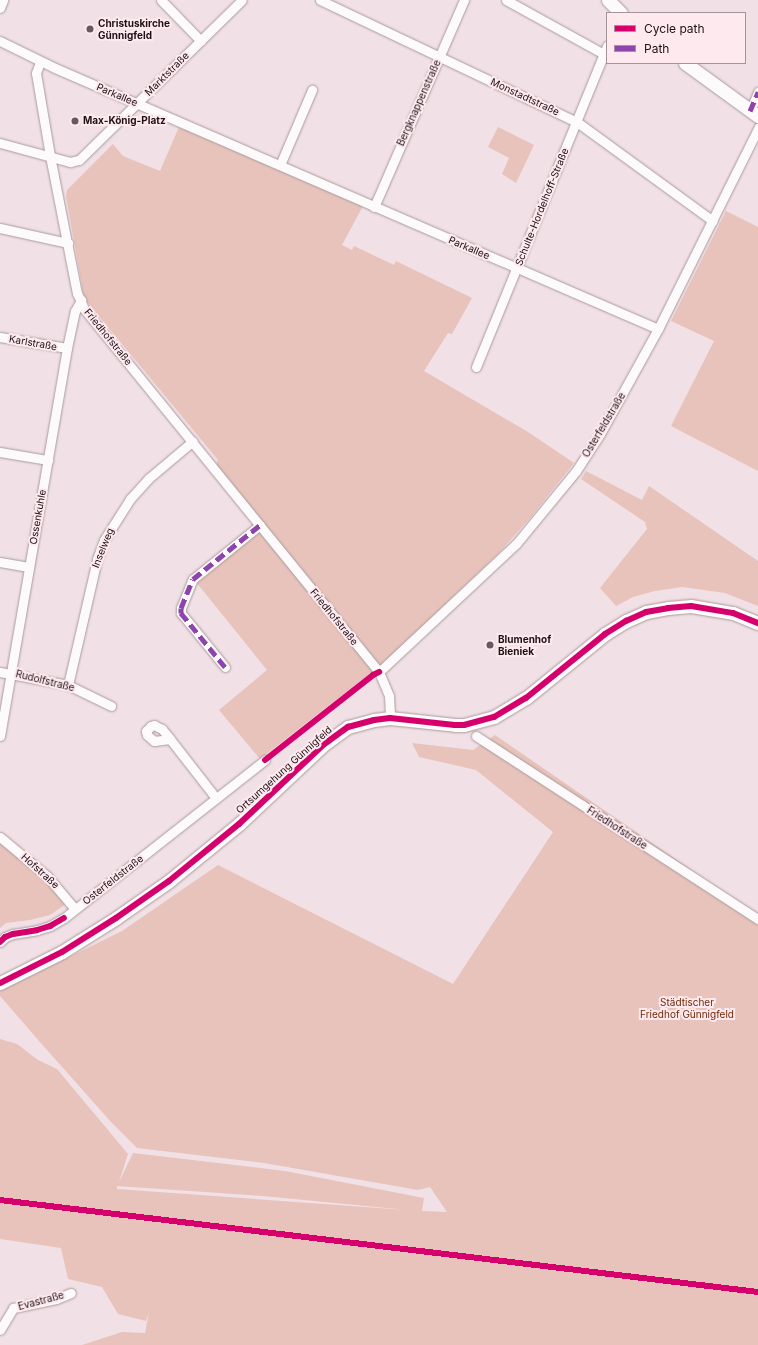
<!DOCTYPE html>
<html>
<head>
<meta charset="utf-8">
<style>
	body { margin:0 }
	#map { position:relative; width:758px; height:1345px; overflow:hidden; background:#f1e0e5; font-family:Inter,sans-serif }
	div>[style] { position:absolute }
	.green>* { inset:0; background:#e8c3bb }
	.roads { filter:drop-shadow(0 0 1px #a89b9f) drop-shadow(0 0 1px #a89b9f) }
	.street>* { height:9px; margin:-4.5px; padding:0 4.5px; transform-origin:4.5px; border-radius:4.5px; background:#fdfafb }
	.secondary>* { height:13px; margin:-6.5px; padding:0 6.5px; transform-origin:6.5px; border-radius:6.5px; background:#fdfafb }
	.quiet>* { height:5px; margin-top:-2.5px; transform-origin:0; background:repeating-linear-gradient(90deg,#8e44ad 0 10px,transparent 0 15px) }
	.cycleway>* { height:6px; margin:-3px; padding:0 3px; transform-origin:3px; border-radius:3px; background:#d6006c }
	.dots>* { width:11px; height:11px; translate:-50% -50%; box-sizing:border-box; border:2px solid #fee9ef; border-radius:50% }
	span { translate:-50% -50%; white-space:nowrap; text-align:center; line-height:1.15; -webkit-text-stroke:4px #fee9ef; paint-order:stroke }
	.poi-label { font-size:10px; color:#1d1216; font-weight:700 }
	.left { translate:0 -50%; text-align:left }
	.street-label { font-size:10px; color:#1d1216 }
	.park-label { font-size:10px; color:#702703 }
	.legend { position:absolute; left:606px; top:12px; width:140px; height:52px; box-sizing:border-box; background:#fee9ef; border:1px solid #a49398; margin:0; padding:5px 7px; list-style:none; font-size:12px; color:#1d1216 }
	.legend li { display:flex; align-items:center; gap:8px; height:20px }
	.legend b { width:20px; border:1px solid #a49398 }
</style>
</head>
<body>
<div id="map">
	<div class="green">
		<div style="clip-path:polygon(179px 127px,363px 206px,342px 245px,352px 250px,354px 246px,394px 265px,396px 261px,472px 298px,452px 334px,448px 333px,424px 371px,528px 432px,574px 463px,531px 517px,497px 555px,438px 611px,381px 665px,260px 759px,219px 710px,267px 670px,196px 582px,265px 525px,216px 465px,218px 460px,84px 298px,66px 196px,67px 190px,113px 144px,123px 156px,160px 171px)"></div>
		<div style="clip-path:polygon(498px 127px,534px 145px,516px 183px,502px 174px,509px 158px,488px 147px)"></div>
		<div style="clip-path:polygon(726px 211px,758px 227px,758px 471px,671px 426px,714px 341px,671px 321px)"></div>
		<div style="clip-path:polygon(586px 471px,642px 500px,649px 486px,758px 561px,758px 606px,725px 593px,682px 587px,655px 591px,633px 597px,616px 606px,600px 588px,647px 529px,645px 522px,581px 479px)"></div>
		<div style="clip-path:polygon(evenodd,495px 735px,690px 869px,688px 875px,758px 925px,758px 1345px,82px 1345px,122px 1332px,145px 1333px,149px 1312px,146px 1321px,118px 1314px,102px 1287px,68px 1279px,61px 1248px,0 1239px,0 1039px,17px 1044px,38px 1060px,57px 1069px,128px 1154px,119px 1182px,133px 1153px,285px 1171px,424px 1198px,422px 1211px,447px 1212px,430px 1187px,418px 1190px,264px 1163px,137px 1148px,111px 1122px,39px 1041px,0 996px,0 991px,122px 931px,218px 865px,453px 984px,553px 832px,476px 770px,419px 757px,412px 743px,473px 750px,495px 735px,117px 1186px,263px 1196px,407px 1210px,117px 1189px,117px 1186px)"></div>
		<div style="clip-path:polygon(0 843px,42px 878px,57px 892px,66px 904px,50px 915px,30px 920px,6px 923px,0 928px)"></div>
	</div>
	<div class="roads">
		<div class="street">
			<div style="left:161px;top:0;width:57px;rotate:45.7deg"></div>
			<div style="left:320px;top:0;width:284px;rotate:25.4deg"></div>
			<div style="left:577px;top:122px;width:168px;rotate:36.1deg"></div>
			<div style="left:506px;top:0;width:112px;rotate:28.9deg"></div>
			<div style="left:0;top:8px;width:9px;rotate:-69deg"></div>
			<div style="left:0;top:41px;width:61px;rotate:26.1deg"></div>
			<div style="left:55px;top:68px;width:657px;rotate:23.4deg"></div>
			<div style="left:40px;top:62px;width:12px;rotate:110deg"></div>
			<div style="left:36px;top:73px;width:84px;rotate:80.4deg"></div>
			<div style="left:50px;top:156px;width:140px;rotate:78.9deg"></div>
			<div style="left:77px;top:293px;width:17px;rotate:66deg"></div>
			<div style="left:84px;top:309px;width:468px;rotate:50.9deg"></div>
			<div style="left:379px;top:672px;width:26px;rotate:67deg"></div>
			<div style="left:389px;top:696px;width:22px;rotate:87deg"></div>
			<div style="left:750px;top:111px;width:21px;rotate:-67deg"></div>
			<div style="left:0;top:143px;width:73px;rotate:15.2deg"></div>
			<div style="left:70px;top:162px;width:9px;rotate:-13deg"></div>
			<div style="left:79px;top:160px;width:228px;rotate:-44.5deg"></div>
			<div style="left:280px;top:165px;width:82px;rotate:-66.9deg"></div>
			<div style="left:374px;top:207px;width:226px;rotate:-66.5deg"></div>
			<div style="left:0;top:228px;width:70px;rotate:12.4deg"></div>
			<div style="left:0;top:337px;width:68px;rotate:9.3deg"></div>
			<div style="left:476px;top:367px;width:347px;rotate:-67.8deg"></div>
			<div style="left:0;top:452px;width:49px;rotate:9.5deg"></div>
			<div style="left:0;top:562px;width:29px;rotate:10deg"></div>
			<div style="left:225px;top:667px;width:70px;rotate:-129.2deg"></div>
			<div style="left:181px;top:613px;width:5px;rotate:-90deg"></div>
			<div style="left:181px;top:608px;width:31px;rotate:-68deg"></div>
			<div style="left:193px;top:579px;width:86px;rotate:-38.9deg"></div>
			<div style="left:0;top:672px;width:69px;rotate:10.8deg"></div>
			<div style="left:68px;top:685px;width:48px;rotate:26deg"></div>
			<div style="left:379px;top:672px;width:187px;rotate:-43.1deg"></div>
			<div style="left:516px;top:544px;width:94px;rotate:-50.6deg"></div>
			<div style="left:576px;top:471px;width:44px;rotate:-57deg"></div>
			<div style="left:600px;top:434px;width:120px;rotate:-61.1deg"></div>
			<div style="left:658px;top:329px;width:225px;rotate:-63.5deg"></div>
			<div style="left:68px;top:685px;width:129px;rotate:-77deg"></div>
			<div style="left:97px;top:559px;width:20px;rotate:-70deg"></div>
			<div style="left:104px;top:540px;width:49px;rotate:-57.6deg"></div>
			<div style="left:130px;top:499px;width:28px;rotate:-48deg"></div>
			<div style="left:149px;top:478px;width:57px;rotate:-40.1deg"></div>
			<div style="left:0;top:736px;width:394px;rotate:-80.2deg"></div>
			<div style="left:67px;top:348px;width:38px;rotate:-78deg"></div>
			<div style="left:75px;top:311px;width:13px;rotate:-61deg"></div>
			<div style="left:476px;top:736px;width:336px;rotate:33deg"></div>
			<div style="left:170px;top:739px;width:16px;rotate:173deg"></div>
			<div style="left:154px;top:741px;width:9px;rotate:-139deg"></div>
			<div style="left:147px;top:735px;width:4px;rotate:-104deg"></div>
			<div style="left:146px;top:731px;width:7px;rotate:-45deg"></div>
			<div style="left:151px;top:726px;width:3px;rotate:-18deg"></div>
			<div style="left:154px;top:725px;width:9px;rotate:27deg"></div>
			<div style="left:162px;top:729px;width:13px;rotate:51deg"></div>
			<div style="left:170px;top:739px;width:75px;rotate:52.1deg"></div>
			<div style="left:0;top:837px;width:61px;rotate:39.7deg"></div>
			<div style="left:47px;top:876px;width:43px;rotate:49.7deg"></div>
			<div style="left:0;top:942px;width:7px;rotate:-45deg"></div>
			<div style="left:5px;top:937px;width:9px;rotate:-21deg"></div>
			<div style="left:13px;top:934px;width:24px;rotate:-9deg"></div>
			<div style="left:37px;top:930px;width:14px;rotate:-17deg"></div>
			<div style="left:50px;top:926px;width:16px;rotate:-30deg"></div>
			<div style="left:64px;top:918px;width:256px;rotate:-38.2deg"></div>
			<div style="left:0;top:1330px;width:26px;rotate:-59deg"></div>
			<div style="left:13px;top:1308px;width:44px;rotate:-11.8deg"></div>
			<div style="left:56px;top:1299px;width:16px;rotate:-22deg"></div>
		</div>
		<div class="secondary">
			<div style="left:608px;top:0;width:18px;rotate:45deg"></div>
			<div style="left:685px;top:63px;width:90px;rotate:36deg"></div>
			<div style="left:0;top:983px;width:69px;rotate:-26.6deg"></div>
			<div style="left:62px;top:952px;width:64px;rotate:-32.2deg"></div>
			<div style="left:116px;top:918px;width:65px;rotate:-34.9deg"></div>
			<div style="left:169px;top:881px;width:90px;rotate:-39.2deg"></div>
			<div style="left:239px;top:824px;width:115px;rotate:-43.2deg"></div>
			<div style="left:323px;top:745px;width:31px;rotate:-36deg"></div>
			<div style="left:348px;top:727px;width:27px;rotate:-15deg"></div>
			<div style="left:374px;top:720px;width:16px;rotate:-7deg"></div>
			<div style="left:390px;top:718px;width:65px;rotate:6.1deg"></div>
			<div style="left:455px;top:725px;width:9px"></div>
			<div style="left:464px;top:725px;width:31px;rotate:-15deg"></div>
			<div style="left:494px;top:717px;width:37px;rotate:-31deg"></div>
			<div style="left:526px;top:698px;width:102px;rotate:-39deg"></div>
			<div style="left:605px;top:634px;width:25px;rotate:-32deg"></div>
			<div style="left:626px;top:621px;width:22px;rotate:-24deg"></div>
			<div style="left:646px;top:612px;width:22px;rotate:-10deg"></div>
			<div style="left:668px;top:608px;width:23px;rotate:-5deg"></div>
			<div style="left:691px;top:606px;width:43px;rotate:9.5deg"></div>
			<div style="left:733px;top:613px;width:27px;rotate:22deg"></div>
		</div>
	</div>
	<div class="quiet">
		<div style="left:750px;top:111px;width:21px;rotate:-67deg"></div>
		<div style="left:225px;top:667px;width:70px;rotate:-129.2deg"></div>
		<div style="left:181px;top:613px;width:5px;rotate:-90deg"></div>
		<div style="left:181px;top:608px;width:31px;rotate:-68deg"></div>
		<div style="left:193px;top:579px;width:86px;rotate:-38.9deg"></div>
	</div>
	<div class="cycleway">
		<div style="left:265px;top:760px;width:137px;rotate:-38.2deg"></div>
		<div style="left:373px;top:675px;width:7px;rotate:-27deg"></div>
		<div style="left:0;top:942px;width:7px;rotate:-45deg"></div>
		<div style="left:5px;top:937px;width:9px;rotate:-21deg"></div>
		<div style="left:13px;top:934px;width:24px;rotate:-9deg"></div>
		<div style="left:37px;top:930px;width:14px;rotate:-17deg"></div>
		<div style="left:50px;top:926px;width:16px;rotate:-30deg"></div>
		<div style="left:0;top:983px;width:69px;rotate:-26.6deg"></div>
		<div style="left:62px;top:952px;width:64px;rotate:-32.2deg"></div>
		<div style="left:116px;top:918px;width:65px;rotate:-34.9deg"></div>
		<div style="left:169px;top:881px;width:90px;rotate:-39.2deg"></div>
		<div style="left:239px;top:824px;width:115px;rotate:-43.2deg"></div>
		<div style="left:323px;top:745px;width:31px;rotate:-36deg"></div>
		<div style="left:348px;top:727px;width:27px;rotate:-15deg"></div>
		<div style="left:374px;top:720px;width:16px;rotate:-7deg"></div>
		<div style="left:390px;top:718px;width:65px;rotate:6.1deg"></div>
		<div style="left:455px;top:725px;width:9px"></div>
		<div style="left:464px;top:725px;width:31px;rotate:-15deg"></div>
		<div style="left:494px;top:717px;width:37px;rotate:-31deg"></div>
		<div style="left:526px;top:698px;width:102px;rotate:-39deg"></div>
		<div style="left:605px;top:634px;width:25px;rotate:-32deg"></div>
		<div style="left:626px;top:621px;width:22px;rotate:-24deg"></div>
		<div style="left:646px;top:612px;width:22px;rotate:-10deg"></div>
		<div style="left:668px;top:608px;width:23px;rotate:-5deg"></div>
		<div style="left:691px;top:606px;width:43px;rotate:9.5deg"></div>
		<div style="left:733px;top:613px;width:27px;rotate:22deg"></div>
		<div style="left:0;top:1200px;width:764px;rotate:6.92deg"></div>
	</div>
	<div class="dots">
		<div style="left:90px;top:29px;background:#675a5e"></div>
		<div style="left:75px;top:121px;background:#675a5e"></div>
		<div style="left:490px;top:645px;background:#675a5e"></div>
	</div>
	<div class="poi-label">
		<span class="left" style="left:98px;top:29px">Christuskirche<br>Günnigfeld</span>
		<span class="left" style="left:83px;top:121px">Max-König-Platz</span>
		<span class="left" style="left:498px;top:645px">Blumenhof<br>Bieniek</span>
	</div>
	<div class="street-label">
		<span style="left:167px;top:74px;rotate:-45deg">Marktstraße</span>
		<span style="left:117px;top:95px;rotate:23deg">Parkallee</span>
		<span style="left:525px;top:97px;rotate:25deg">Monstadtstraße</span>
		<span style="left:419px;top:103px;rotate:-66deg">Bergknappenstraße</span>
		<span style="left:542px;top:207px;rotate:-68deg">Schulte-Hordelhoff-Straße</span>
		<span style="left:469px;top:248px;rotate:23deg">Parkallee</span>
		<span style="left:108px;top:337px;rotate:51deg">Friedhofstraße</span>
		<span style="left:33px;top:343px;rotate:10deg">Karlstraße</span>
		<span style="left:604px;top:425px;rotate:-59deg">Osterfeldstraße</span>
		<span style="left:38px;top:517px;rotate:-80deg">Ossenkuhle</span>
		<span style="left:103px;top:548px;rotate:-68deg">Inselweg</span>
		<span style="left:334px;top:617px;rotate:51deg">Friedhofstraße</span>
		<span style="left:45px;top:681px;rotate:14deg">Rudolfstraße</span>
		<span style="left:284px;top:770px;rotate:-42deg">Ortsumgehung Günnigfeld</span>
		<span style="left:617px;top:828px;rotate:33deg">Friedhofstraße</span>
		<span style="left:40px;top:871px;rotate:42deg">Hofstraße</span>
		<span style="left:113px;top:880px;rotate:-38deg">Osterfeldstraße</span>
		<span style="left:41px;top:1301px;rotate:-15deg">Evastraße</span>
	</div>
	<div class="park-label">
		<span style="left:687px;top:1008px">Städtischer<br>Friedhof Günnigfeld</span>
	</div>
	<ul class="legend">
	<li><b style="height:5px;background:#d6006c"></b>Cycle path</li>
	<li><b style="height:5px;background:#8e44ad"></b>Path</li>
	</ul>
</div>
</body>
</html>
